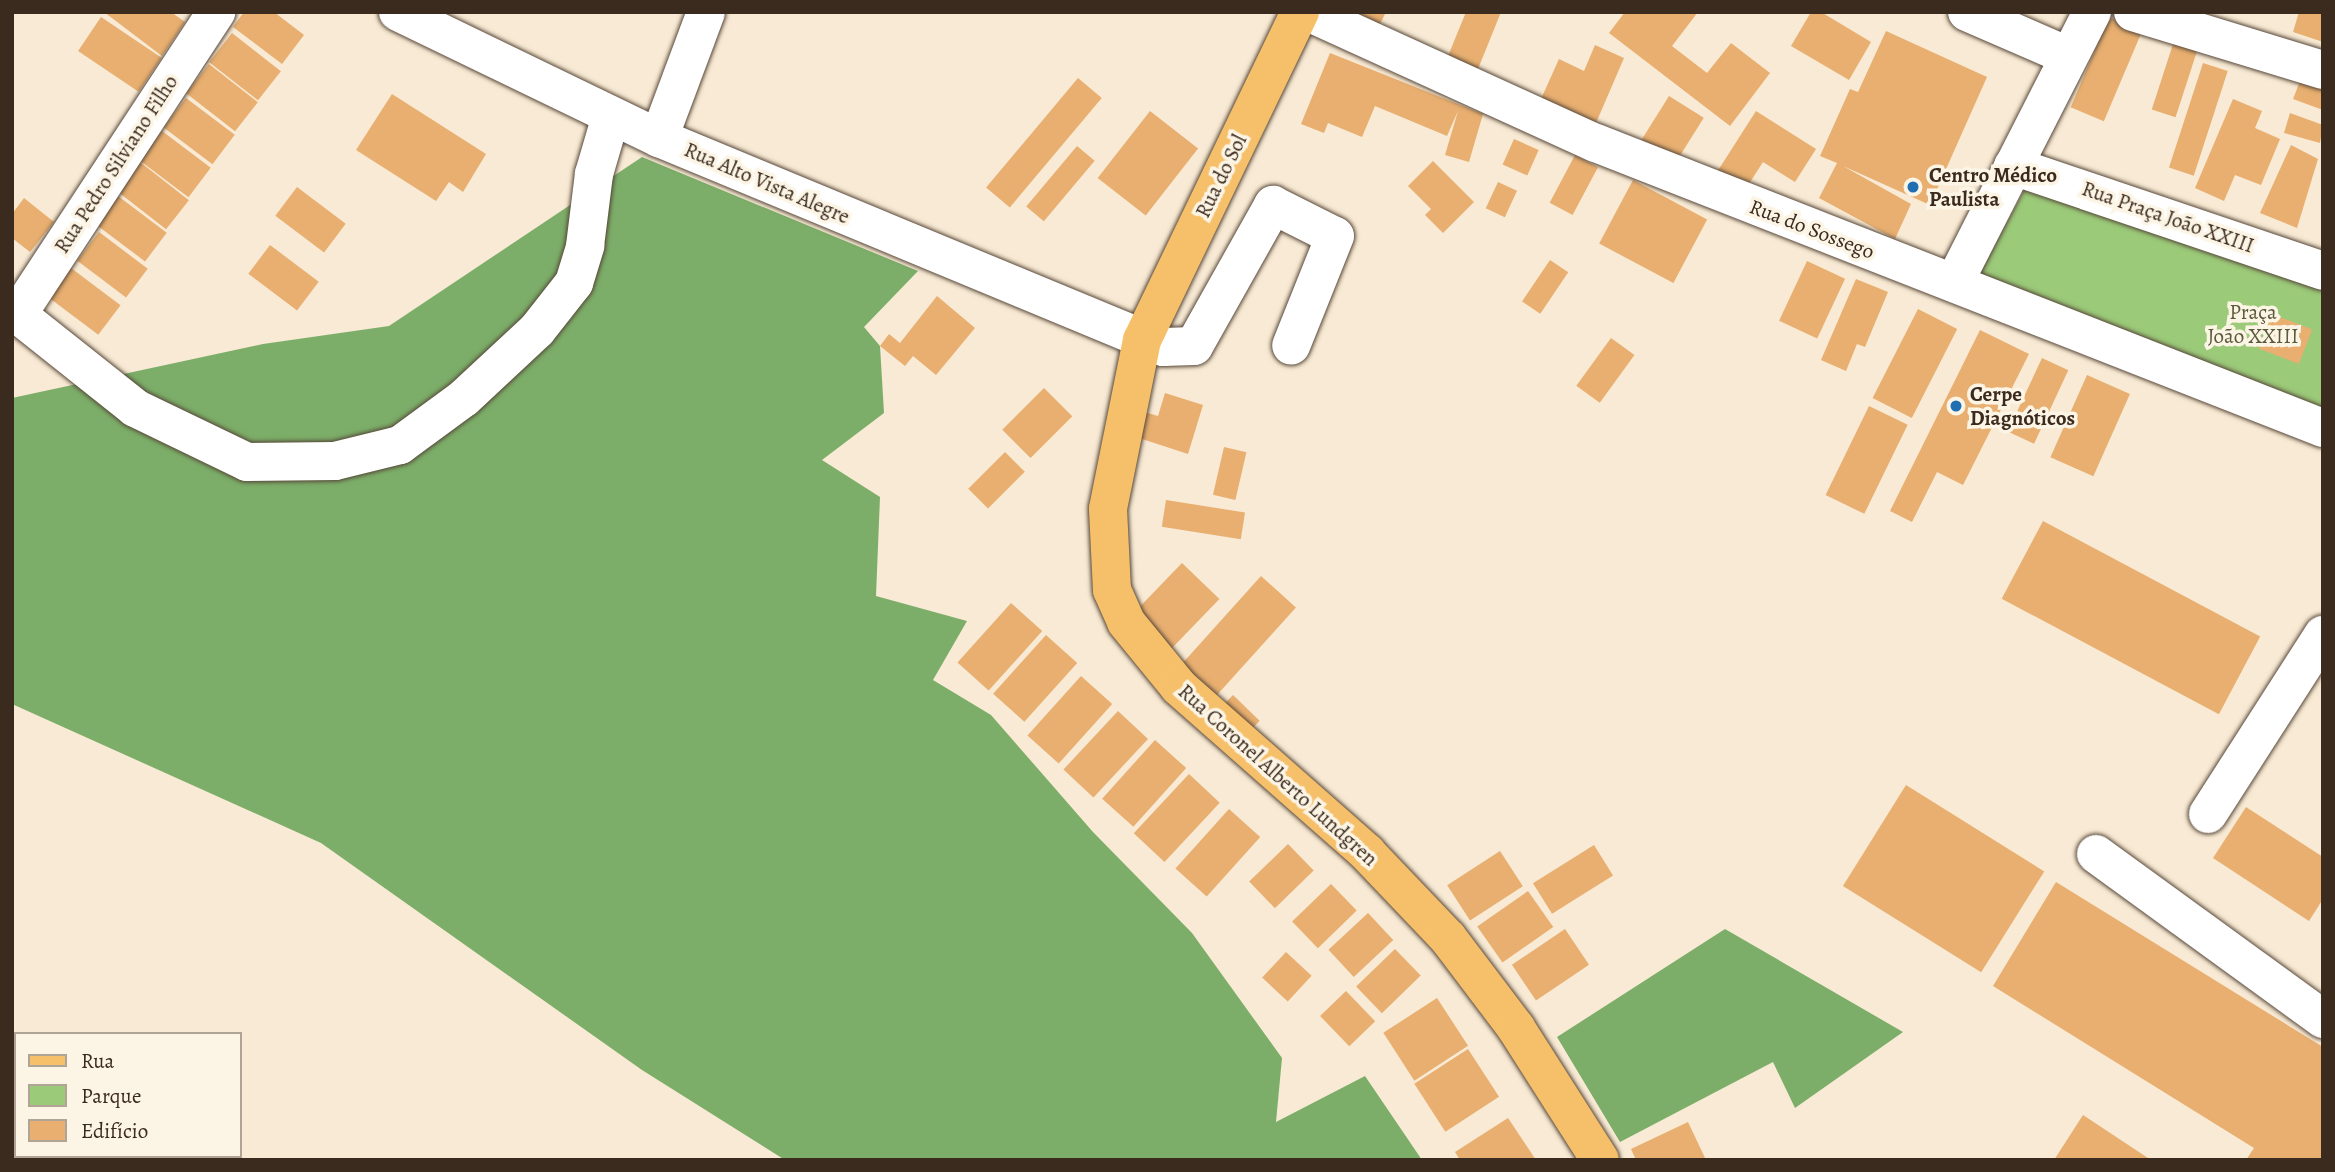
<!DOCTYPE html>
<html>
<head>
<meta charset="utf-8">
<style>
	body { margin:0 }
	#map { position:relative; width:2335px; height:1172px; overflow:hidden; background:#f8ead4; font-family:Alegreya,serif }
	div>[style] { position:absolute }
	.green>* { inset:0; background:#9bca79 }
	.forest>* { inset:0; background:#7cae69 }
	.building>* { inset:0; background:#e8af70; transform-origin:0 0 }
	.roads { filter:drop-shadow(0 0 2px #574739) drop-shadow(0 0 2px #574739) }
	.minor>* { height:38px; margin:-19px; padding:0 19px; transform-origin:19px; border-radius:19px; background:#fff }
	.major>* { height:38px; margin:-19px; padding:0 19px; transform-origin:19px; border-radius:19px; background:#f6c06b }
	.dots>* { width:19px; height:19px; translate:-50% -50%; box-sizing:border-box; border:4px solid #fcf5e5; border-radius:50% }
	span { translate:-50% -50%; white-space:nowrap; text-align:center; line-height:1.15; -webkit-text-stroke:7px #fcf5e5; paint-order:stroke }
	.street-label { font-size:21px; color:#3b2a1e }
	.poi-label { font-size:21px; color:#3b2a1e; font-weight:700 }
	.left { translate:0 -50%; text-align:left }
	.park-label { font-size:21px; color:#585a39 }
	.frame { position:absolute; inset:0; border:14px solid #3b2a1e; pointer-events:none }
	.legend { position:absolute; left:14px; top:1032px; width:228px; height:126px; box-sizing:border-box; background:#fcf5e5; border:2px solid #afa495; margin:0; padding:9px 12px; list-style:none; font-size:21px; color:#3b2a1e }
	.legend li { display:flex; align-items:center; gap:14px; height:35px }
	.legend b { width:35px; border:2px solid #afa495 }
</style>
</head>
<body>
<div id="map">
	<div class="green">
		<div style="clip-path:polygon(2026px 187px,2323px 289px,2323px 410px,1988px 287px,1980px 272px)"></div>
	</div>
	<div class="forest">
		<div style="clip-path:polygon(642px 157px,918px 271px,864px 327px,880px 346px,884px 413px,822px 460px,880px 497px,876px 596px,967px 621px,933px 680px,991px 715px,1093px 832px,1192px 933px,1282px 1058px,1276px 1122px,1365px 1076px,1422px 1160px,785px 1160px,642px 1070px,321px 843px,12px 704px,12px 398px,263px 344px,389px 326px)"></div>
		<div style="clip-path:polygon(1725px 929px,1903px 1032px,1795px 1108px,1773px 1062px,1620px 1142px,1557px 1037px)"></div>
	</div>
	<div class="building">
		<div style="clip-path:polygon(104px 12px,171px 12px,185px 22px,162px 56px)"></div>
		<div style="clip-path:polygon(244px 12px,274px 12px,304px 35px,282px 64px,233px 27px)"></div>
		<div style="clip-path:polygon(1352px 12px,1386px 12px,1379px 26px)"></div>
		<div style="clip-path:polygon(1466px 12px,1501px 12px,1478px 69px,1448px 56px)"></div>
		<div style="clip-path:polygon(1625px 12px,1698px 12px,1672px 46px,1707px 73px,1731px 43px,1770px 73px,1730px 126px,1609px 33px)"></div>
		<div style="clip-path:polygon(1811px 12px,1821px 12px,1871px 42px,1849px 80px,1791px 46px)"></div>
		<div style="clip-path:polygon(2299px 12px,2323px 12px,2323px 42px,2293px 32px)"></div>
		<div style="left:101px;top:17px;width:73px;height:41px;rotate:34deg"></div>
		<div style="left:2109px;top:17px;width:36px;height:98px;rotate:23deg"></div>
		<div style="clip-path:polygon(1886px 31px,1987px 77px,1930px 205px,1843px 166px,1911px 204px,1895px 239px,1819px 198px,1837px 163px,1820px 156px,1850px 89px,1858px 92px)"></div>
		<div style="left:232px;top:33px;width:62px;height:37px;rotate:38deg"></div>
		<div style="left:2174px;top:41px;width:25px;height:72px;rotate:18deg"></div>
		<div style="clip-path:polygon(1595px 45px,1624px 58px,1596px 123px,1541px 99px,1559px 59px,1584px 71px)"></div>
		<div style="clip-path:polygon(1330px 53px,1483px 114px,1469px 162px,1445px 155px,1458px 111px,1447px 136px,1375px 106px,1362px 137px,1328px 123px,1324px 133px,1301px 124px)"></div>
		<div style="left:2203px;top:63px;width:26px;height:110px;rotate:18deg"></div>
		<div style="left:209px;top:64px;width:62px;height:37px;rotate:38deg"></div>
		<div style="clip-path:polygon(2304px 71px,2323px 78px,2323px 110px,2293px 99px)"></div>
		<div style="left:1078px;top:78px;width:31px;height:143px;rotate:40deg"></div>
		<div style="clip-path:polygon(392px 94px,486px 154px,463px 192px,449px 182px,436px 201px,356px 150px)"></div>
		<div style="left:1669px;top:96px;width:41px;height:52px;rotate:32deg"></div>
		<div style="left:186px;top:98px;width:61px;height:37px;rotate:37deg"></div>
		<div style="clip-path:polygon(2233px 99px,2262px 111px,2255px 128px,2280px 139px,2261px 185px,2235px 175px,2224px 201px,2195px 188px)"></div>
		<div style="left:1150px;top:111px;width:61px;height:85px;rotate:38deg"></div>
		<div style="clip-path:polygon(1756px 111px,1816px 149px,1795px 182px,1763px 162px,1745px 190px,1717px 172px)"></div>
		<div style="clip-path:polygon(2290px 113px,2323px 125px,2320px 143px,2284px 133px)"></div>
		<div style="left:162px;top:131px;width:61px;height:37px;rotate:37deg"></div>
		<div style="left:1514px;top:139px;width:27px;height:28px;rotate:24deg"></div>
		<div style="clip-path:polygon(2291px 145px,2318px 159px,2297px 228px,2260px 213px)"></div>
		<div style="left:1077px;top:146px;width:23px;height:79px;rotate:40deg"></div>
		<div style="left:1575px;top:155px;width:26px;height:54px;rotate:28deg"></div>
		<div style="clip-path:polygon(1433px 161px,1474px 202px,1443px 233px,1425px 215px,1431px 209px,1408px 186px)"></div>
		<div style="left:140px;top:162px;width:62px;height:37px;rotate:38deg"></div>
		<div style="left:1633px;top:180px;width:84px;height:72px;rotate:28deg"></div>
		<div style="left:1498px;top:182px;width:21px;height:29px;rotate:25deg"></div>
		<div style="left:297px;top:187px;width:61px;height:36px;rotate:37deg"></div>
		<div style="left:118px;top:196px;width:61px;height:36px;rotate:37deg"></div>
		<div style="clip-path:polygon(24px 198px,54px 222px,30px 252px,12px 238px,12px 214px)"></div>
		<div style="left:99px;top:232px;width:61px;height:36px;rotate:37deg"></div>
		<div style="left:270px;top:245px;width:61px;height:36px;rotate:37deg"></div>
		<div style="left:1550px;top:260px;width:22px;height:50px;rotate:34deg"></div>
		<div style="left:1807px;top:261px;width:42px;height:66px;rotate:25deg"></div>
		<div style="left:71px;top:268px;width:62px;height:37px;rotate:37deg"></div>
		<div style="clip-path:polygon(1856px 279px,1888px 292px,1865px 347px,1857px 344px,1846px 371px,1821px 360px)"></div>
		<div style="clip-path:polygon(937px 296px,975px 328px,936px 375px,913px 356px,905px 366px,880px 346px,889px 334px,900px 343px)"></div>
		<div style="left:1918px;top:309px;width:44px;height:100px;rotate:27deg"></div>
		<div style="left:2272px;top:314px;width:43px;height:37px;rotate:21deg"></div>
		<div style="clip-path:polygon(1980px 330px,2029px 354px,1963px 485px,1937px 472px,1912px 522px,1890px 511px)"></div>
		<div style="left:1611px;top:338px;width:29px;height:59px;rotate:36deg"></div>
		<div style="left:2042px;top:358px;width:29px;height:81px;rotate:25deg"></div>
		<div style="left:2087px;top:375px;width:47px;height:90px;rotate:24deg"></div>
		<div style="left:1044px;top:388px;width:40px;height:59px;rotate:45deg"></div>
		<div style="clip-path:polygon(1165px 393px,1203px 405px,1188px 454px,1133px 436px,1141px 411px,1158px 416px)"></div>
		<div style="left:1869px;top:406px;width:43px;height:99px;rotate:26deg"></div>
		<div style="left:1224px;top:447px;width:23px;height:49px;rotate:13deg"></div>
		<div style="left:1005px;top:452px;width:28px;height:52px;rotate:45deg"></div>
		<div style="left:1166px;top:500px;width:80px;height:27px;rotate:9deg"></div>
		<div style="left:2043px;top:521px;width:246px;height:88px;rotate:28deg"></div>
		<div style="left:1182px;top:563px;width:52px;height:74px;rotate:44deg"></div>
		<div style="left:1261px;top:576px;width:47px;height:121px;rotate:42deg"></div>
		<div style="left:1011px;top:603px;width:42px;height:80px;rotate:42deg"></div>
		<div style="left:1046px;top:635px;width:42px;height:79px;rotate:42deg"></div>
		<div style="left:1081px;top:676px;width:42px;height:80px;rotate:42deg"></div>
		<div style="left:1233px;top:695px;width:37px;height:18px;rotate:44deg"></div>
		<div style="left:1118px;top:711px;width:41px;height:80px;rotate:43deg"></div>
		<div style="left:1155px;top:740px;width:42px;height:79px;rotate:42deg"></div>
		<div style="left:1189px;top:774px;width:42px;height:81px;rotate:43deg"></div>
		<div style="left:1906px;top:785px;width:163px;height:119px;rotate:32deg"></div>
		<div style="clip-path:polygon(2246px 807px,2323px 857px,2323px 899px,2309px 921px,2213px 858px)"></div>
		<div style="left:1229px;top:809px;width:42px;height:80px;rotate:42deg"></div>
		<div style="left:1288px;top:844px;width:37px;height:54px;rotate:46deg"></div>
		<div style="left:1594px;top:845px;width:36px;height:72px;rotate:58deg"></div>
		<div style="left:1500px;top:851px;width:42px;height:63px;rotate:57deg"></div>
		<div style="clip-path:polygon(2056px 882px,2323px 1047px,2323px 1160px,2246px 1160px,2254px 1148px,1993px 986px)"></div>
		<div style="left:1331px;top:884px;width:37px;height:54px;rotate:46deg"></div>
		<div style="left:1528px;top:891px;width:44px;height:62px;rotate:55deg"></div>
		<div style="left:1368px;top:913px;width:37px;height:54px;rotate:47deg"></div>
		<div style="left:1565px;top:929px;width:43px;height:64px;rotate:56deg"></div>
		<div style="left:1395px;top:949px;width:37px;height:54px;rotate:46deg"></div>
		<div style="left:1286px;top:952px;width:35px;height:35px;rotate:43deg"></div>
		<div style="left:1346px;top:991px;width:42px;height:36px;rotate:46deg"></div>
		<div style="left:1437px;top:998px;width:57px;height:64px;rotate:57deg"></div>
		<div style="left:1468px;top:1049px;width:57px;height:64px;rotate:57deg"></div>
		<div style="clip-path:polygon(2083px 1115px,2151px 1160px,2054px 1160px)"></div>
		<div style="clip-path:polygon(1508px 1118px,1536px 1160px,1460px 1160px,1455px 1152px)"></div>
		<div style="clip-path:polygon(1688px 1122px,1706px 1160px,1636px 1160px,1631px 1149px)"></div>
	</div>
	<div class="roads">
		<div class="minor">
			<div style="left:398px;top:12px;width:290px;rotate:25.8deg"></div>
			<div style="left:659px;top:138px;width:546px;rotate:22.52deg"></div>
			<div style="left:1163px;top:347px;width:31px;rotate:-2deg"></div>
			<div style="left:1194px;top:346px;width:162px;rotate:-60.7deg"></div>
			<div style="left:1273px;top:205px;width:69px;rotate:26.6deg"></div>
			<div style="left:1335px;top:236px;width:118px;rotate:111.8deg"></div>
			<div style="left:1308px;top:12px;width:316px;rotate:24.5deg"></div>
			<div style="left:1596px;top:143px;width:781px;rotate:21.41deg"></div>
			<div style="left:1967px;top:12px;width:110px;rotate:23.5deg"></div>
			<div style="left:2133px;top:12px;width:199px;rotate:17deg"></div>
			<div style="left:659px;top:138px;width:134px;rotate:-69.5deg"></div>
			<div style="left:2013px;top:166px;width:327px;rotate:18.7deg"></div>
			<div style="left:1954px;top:283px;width:304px;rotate:-63deg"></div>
			<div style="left:12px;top:310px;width:157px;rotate:38.5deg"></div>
			<div style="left:135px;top:408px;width:124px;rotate:25.7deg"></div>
			<div style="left:247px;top:462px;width:88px;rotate:-0.7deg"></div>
			<div style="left:335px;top:461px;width:67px;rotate:-13.8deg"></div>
			<div style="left:400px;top:445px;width:79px;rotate:-36.3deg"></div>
			<div style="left:464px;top:398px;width:100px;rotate:-43deg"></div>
			<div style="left:537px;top:330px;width:60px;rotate:-51.8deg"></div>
			<div style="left:574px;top:283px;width:39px;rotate:-73deg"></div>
			<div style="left:585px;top:246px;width:73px;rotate:-82.9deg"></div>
			<div style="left:594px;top:174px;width:60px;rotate:-73.7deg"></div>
			<div style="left:16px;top:317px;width:365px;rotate:-56.7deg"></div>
			<div style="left:2208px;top:814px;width:213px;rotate:-57.3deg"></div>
			<div style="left:2096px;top:854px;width:281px;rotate:36deg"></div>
		</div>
		<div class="major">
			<div style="left:1300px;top:12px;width:364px;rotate:115.7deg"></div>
			<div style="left:1142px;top:340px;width:172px;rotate:101.4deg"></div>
			<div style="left:1108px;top:509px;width:81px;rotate:87.2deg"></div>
			<div style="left:1112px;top:590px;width:35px;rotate:66deg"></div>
			<div style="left:1126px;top:622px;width:84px;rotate:50.8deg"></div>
			<div style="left:1179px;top:687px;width:251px;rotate:41.4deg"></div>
			<div style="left:1367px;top:853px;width:117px;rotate:46.4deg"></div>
			<div style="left:1448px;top:938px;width:113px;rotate:52.9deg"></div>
			<div style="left:1516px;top:1028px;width:156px;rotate:57.5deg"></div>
		</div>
	</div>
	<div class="dots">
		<div style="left:1913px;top:187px;background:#1f6fb2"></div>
		<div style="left:1956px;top:406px;background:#1f6fb2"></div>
	</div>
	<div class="street-label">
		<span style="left:116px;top:164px;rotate:-57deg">Rua Pedro Silviano Filho</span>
		<span style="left:1221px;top:176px;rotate:-64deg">Rua do Sol</span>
		<span style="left:767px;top:183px;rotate:23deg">Rua Alto Vista Alegre</span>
		<span style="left:2168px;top:217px;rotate:19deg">Rua Praça João XXIII</span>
		<span style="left:1812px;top:229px;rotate:21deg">Rua do Sossego</span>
		<span style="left:1278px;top:775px;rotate:42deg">Rua Coronel Alberto Lundgren</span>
	</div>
	<div class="poi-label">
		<span class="left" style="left:1929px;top:187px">Centro Médico<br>Paulista</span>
		<span class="left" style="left:1970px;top:406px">Cerpe<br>Diagnóticos</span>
	</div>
	<div class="park-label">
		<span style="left:2253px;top:324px">Praça<br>João XXIII</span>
	</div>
	<div class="frame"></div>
	<ul class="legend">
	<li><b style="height:9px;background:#f6c06b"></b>Rua</li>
	<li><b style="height:19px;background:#9bca79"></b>Parque</li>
	<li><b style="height:19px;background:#e8af70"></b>Edifício</li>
	</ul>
</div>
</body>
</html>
